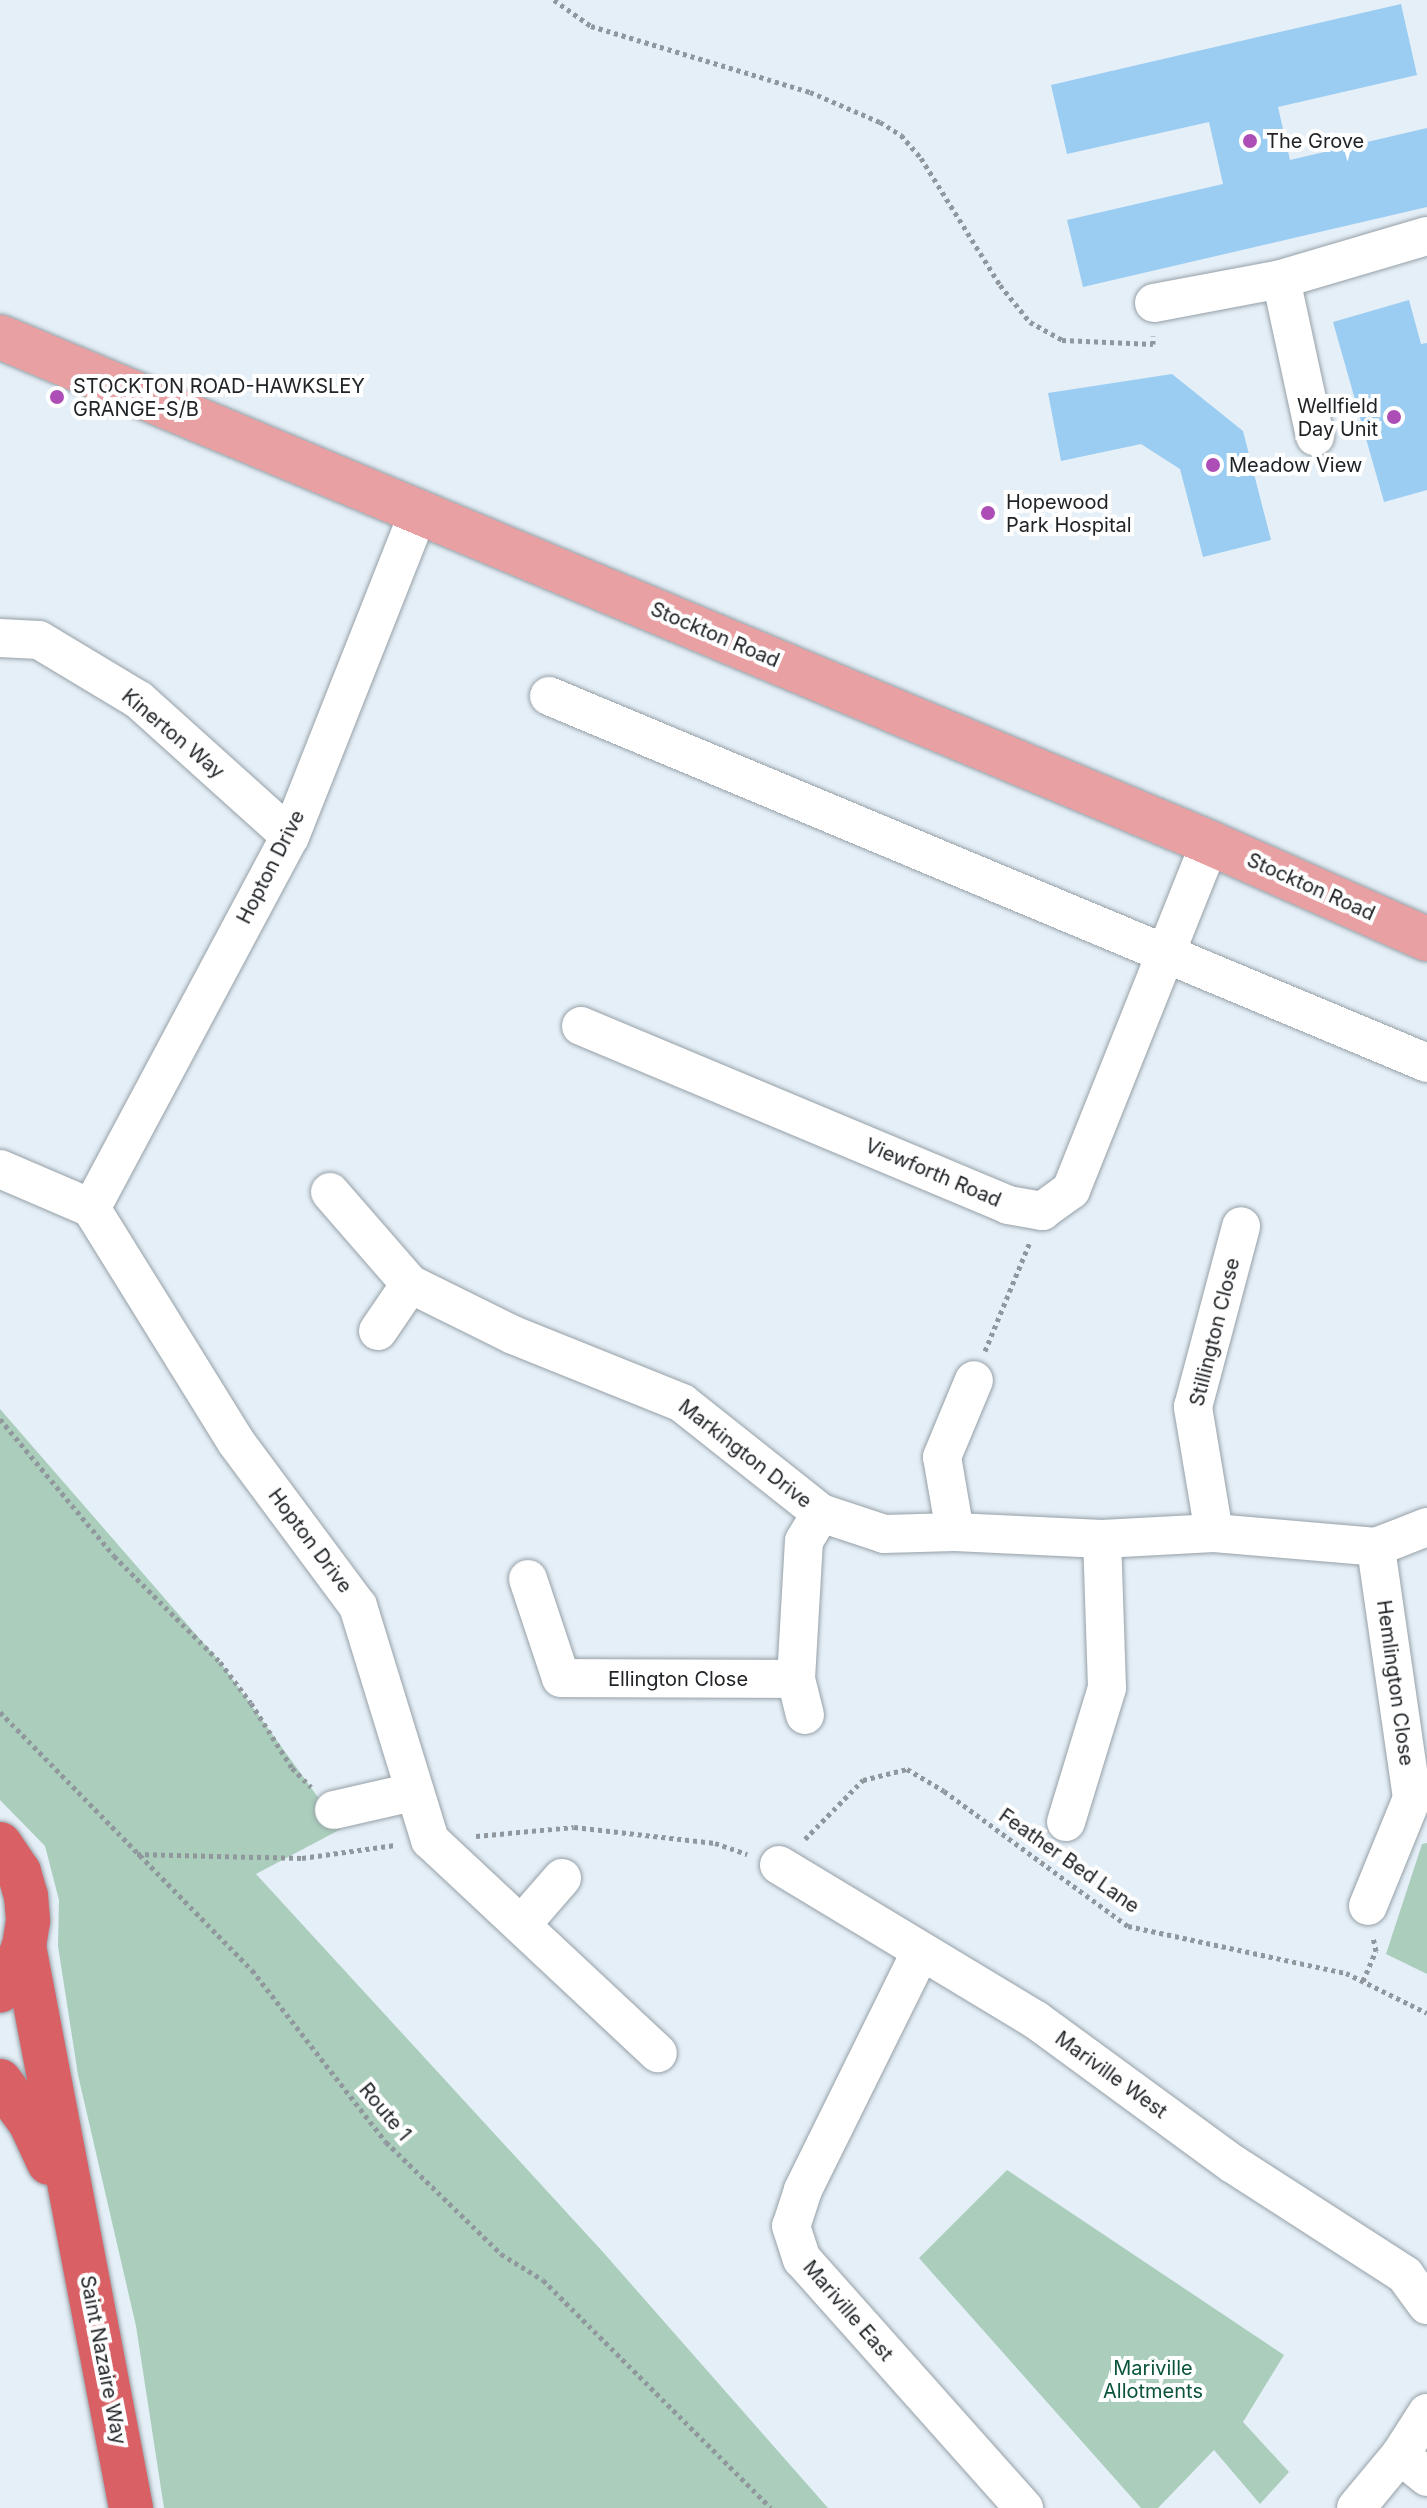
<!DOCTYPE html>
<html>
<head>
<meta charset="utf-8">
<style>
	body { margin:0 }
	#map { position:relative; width:1427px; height:2508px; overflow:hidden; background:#e5eff7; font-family:Inter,sans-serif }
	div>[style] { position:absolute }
	.green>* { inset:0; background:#aacebb }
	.building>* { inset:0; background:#9bccf2 }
	.path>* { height:5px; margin-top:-2.5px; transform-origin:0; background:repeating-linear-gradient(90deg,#90979d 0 4px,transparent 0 8px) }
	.roads { filter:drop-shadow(0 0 2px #96a0a7) drop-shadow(0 0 2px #96a0a7) }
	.minor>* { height:38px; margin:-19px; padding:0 19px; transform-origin:19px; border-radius:19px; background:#fff }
	.major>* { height:44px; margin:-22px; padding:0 22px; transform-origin:22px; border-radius:22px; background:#e8a0a3 }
	.highway>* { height:44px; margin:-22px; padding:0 22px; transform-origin:22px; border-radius:22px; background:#d96165 }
	.dots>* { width:22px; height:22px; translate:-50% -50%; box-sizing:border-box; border:4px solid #fff; border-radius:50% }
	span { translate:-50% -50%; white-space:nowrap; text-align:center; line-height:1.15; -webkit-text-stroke:8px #fff; paint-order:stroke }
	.poi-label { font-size:20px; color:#202427 }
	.left { translate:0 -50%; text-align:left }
	.right { translate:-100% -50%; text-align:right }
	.street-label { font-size:20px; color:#202427 }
	.park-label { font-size:20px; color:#0a5539 }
</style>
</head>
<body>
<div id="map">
	<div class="green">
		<div style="clip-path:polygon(0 1409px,220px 1662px,341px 1829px,256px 1874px,602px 2251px,828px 2508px,164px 2508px,136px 2326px,78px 2075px,58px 1946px,59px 1900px,45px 1846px,0 1800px)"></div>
		<div style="clip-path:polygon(1427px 1843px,1427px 1974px,1386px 1954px,1422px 1844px)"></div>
		<div style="clip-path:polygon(1007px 2170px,1284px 2355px,1243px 2422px,1289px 2472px,1260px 2504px,1214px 2450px,1158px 2508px,1141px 2508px,919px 2258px)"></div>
	</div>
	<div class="building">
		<div style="clip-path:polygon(1401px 4px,1417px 75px,1278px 107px,1290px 160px,1427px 128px,1427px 207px,1083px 287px,1067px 220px,1223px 184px,1209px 122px,1067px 154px,1051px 85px)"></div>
		<div style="clip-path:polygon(1409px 300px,1421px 344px,1427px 343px,1427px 490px,1384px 502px,1333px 322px)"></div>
		<div style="clip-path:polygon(1172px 374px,1243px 431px,1271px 540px,1203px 557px,1180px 469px,1141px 444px,1061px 461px,1048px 393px)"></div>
	</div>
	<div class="path">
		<div style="left:554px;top:0;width:45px;rotate:35.1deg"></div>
		<div style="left:591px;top:26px;width:229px;rotate:16.8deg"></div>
		<div style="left:810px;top:92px;width:76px;rotate:23.2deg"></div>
		<div style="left:880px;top:122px;width:25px;rotate:32deg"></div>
		<div style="left:901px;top:135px;width:30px;rotate:49deg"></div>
		<div style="left:921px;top:158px;width:150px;rotate:58.1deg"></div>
		<div style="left:1000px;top:285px;width:48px;rotate:51deg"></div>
		<div style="left:1030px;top:322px;width:37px;rotate:29deg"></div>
		<div style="left:1062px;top:340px;width:91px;rotate:2.5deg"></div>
		<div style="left:1153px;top:344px;width:8px;rotate:-90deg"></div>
		<div style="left:985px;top:1351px;width:118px;rotate:-67.6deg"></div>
		<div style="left:0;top:1419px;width:178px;rotate:50.2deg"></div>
		<div style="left:114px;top:1556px;width:150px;rotate:45deg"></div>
		<div style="left:220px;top:1662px;width:51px;rotate:52.9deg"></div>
		<div style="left:251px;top:1703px;width:77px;rotate:57.8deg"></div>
		<div style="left:292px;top:1768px;width:27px;rotate:45deg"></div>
		<div style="left:0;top:1712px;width:361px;rotate:45.7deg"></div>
		<div style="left:252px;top:1970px;width:218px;rotate:52.1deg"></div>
		<div style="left:386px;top:2142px;width:161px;rotate:44.2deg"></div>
		<div style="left:501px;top:2254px;width:49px;rotate:31.8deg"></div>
		<div style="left:543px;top:2280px;width:322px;rotate:45deg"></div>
		<div style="left:476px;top:1836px;width:98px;rotate:-5.2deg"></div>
		<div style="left:574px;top:1827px;width:142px;rotate:6.5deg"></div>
		<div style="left:715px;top:1843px;width:34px;rotate:19deg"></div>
		<div style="left:805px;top:1839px;width:83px;rotate:-45.5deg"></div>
		<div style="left:863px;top:1780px;width:45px;rotate:-14deg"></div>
		<div style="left:907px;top:1769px;width:43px;rotate:30.7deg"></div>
		<div style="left:944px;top:1791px;width:228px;rotate:36.3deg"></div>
		<div style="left:1128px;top:1926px;width:223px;rotate:12.2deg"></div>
		<div style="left:1346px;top:1973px;width:90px;rotate:26.3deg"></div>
		<div style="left:137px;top:1854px;width:165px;rotate:1.4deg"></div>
		<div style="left:302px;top:1858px;width:94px;rotate:-8deg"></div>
		<div style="left:1363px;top:1981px;width:33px;rotate:-67deg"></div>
		<div style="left:1376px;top:1951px;width:14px;rotate:-102deg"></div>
	</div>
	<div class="roads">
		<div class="minor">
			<div style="left:1281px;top:279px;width:161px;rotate:77.8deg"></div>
			<div style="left:1154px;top:303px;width:129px;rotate:-10.7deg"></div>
			<div style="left:1281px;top:279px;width:152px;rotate:-16.4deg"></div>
			<div style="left:419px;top:511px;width:350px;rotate:111.6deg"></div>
			<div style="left:290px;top:836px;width:422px;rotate:118.1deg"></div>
			<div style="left:91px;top:1208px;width:275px;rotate:58.2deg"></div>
			<div style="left:236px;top:1442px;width:204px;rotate:53.4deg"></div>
			<div style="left:358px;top:1606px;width:245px;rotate:72.9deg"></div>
			<div style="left:430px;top:1840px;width:312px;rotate:43.1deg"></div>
			<div style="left:0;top:638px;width:39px;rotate:3deg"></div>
			<div style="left:39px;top:640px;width:117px;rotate:31deg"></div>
			<div style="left:139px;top:700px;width:203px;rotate:42deg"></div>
			<div style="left:549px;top:696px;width:952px;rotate:22.68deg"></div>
			<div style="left:581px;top:1026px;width:463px;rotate:22.7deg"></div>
			<div style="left:1008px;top:1205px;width:35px;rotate:10deg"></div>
			<div style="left:1042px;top:1211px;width:36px;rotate:-36deg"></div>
			<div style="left:1071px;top:1190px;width:374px;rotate:-68.2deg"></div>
			<div style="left:0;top:1169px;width:99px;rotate:23.2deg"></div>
			<div style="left:330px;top:1192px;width:122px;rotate:49deg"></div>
			<div style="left:410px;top:1284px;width:115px;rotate:26.3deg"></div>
			<div style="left:513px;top:1335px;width:182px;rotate:21.9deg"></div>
			<div style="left:682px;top:1403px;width:177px;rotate:38.4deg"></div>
			<div style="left:821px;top:1513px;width:66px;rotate:18.4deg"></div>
			<div style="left:884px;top:1534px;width:71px;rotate:-1.6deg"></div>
			<div style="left:955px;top:1532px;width:147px;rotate:2.7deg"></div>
			<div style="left:1102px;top:1539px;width:112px;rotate:-3.1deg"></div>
			<div style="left:1214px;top:1533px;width:163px;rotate:4.9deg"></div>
			<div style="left:1376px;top:1547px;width:55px;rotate:-21.4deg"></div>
			<div style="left:378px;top:1331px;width:57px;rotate:-55.8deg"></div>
			<div style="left:955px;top:1532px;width:76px;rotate:-99.8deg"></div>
			<div style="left:942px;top:1457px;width:83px;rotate:-67.4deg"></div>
			<div style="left:1214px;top:1533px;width:128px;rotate:-99.5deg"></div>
			<div style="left:1193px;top:1407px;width:187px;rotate:-75.1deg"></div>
			<div style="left:528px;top:1579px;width:104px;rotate:71.6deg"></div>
			<div style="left:561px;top:1678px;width:235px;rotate:0.2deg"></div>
			<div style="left:796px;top:1679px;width:138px;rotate:-86.7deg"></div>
			<div style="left:804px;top:1541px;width:33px;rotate:-59deg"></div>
			<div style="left:796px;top:1679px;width:37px;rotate:76deg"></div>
			<div style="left:334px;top:1810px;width:81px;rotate:-12.8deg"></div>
			<div style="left:1066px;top:1822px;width:140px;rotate:-73deg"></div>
			<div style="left:1107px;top:1688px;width:149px;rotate:-91.9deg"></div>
			<div style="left:779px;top:1865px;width:300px;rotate:31.1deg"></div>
			<div style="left:1036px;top:2020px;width:244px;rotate:36.2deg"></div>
			<div style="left:1233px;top:2164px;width:205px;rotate:32.8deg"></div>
			<div style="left:1405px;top:2275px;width:37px;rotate:54deg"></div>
			<div style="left:1368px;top:1906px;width:117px;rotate:-67.8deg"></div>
			<div style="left:1412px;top:1798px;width:254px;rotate:-98.2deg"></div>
			<div style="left:522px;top:1924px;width:61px;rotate:-49deg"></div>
			<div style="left:921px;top:1951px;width:267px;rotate:116.3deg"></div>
			<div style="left:803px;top:2190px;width:38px;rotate:108deg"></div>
			<div style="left:791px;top:2226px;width:35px;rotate:72deg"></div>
			<div style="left:802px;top:2259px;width:334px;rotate:48.3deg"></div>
			<div style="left:1400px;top:2455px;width:50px;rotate:-57.3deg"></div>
			<div style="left:1356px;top:2508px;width:69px;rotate:-50.3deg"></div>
			<div style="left:1400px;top:2455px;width:35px;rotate:39deg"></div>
		</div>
		<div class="major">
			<div style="left:0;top:337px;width:1312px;rotate:22.69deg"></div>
			<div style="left:1210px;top:843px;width:237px;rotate:23.9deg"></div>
		</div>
		<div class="highway">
			<div style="left:0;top:1844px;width:34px;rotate:56deg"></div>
			<div style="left:19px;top:1872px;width:25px;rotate:74deg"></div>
			<div style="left:26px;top:1896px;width:25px;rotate:85deg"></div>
			<div style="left:28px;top:1921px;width:25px;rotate:99deg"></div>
			<div style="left:24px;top:1946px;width:27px;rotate:112deg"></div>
			<div style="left:14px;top:1971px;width:24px;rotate:126deg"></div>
			<div style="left:24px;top:1946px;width:572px;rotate:79.22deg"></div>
			<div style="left:0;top:2081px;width:51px;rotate:53.8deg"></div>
			<div style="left:30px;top:2122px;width:45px;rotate:65.1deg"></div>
		</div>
	</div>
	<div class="dots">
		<div style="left:1250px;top:141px;background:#ad4eb7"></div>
		<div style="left:57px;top:397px;background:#ad4eb7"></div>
		<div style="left:1394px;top:417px;background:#ad4eb7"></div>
		<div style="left:1213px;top:465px;background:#ad4eb7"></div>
		<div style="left:988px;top:513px;background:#ad4eb7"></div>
	</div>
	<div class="poi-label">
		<span class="left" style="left:1266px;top:141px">The Grove</span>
		<span class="left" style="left:73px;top:398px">STOCKTON ROAD-HAWKSLEY<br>GRANGE-S/B</span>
		<span class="right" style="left:1378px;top:418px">Wellfield<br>Day Unit</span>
		<span class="left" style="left:1229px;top:465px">Meadow View</span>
		<span class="left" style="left:1006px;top:514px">Hopewood<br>Park Hospital</span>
	</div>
	<div class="street-label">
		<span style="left:715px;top:635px;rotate:23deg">Stockton Road</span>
		<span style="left:173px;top:734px;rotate:40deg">Kinerton Way</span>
		<span style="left:271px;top:867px;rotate:-63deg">Hopton Drive</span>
		<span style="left:1311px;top:887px;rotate:24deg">Stockton Road</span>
		<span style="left:933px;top:1173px;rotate:23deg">Viewforth Road</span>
		<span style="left:1215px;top:1332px;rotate:-76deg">Stillington Close</span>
		<span style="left:745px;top:1454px;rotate:38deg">Markington Drive</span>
		<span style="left:310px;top:1541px;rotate:53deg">Hopton Drive</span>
		<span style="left:678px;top:1679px">Ellington Close</span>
		<span style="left:1395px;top:1683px;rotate:82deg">Hemlington Close</span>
		<span style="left:1069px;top:1861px;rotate:35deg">Feather Bed Lane</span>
		<span style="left:1111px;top:2075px;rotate:36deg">Mariville West</span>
		<span style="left:385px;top:2112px;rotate:50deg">Route 1</span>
		<span style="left:848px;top:2311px;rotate:49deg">Mariville East</span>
		<span style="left:103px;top:2360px;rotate:79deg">Saint Nazaire Way</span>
	</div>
	<div class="park-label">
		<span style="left:1153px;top:2380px">Mariville<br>Allotments</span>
	</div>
</div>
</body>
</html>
